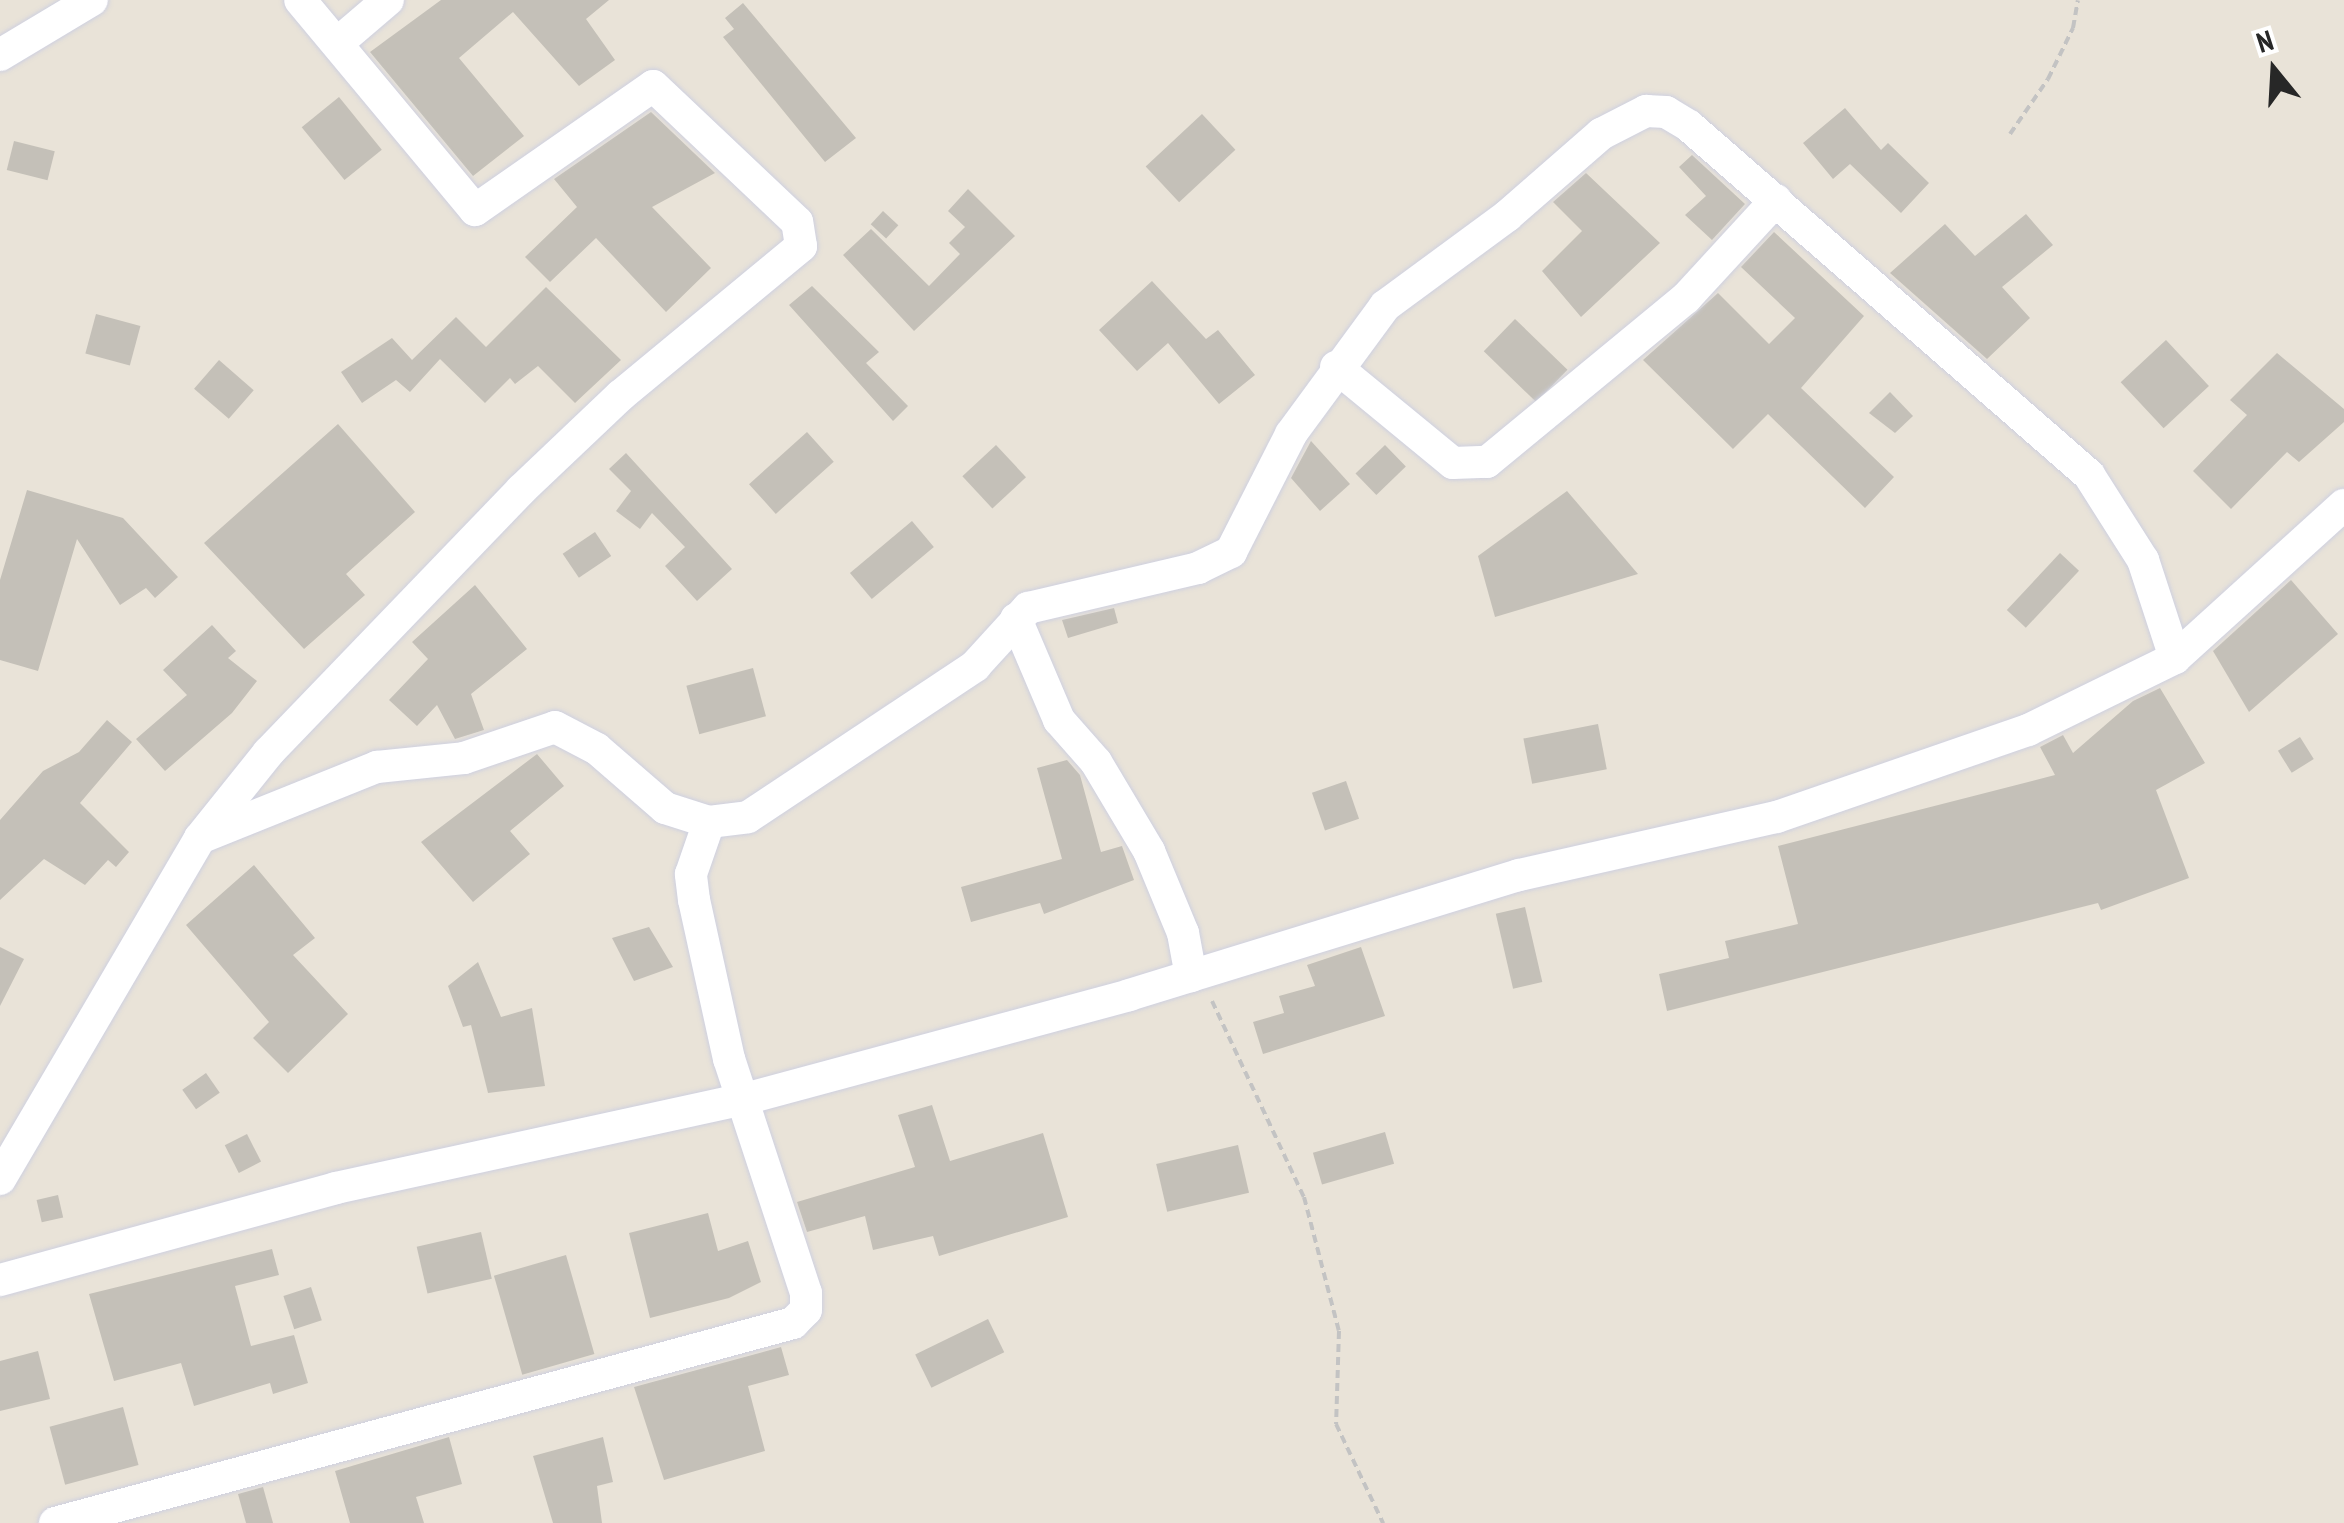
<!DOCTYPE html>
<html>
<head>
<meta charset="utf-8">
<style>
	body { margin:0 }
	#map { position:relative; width:2344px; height:1523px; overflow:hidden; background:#e9e3d8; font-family:"PT Sans Narrow",sans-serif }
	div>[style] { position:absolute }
	.building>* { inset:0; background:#c4c0b8; transform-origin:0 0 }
	.path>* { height:4px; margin-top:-2px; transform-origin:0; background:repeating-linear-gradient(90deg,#c3c3c3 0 8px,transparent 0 13px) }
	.roads { filter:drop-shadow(0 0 2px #ced0e0) drop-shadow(0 0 2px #ced0e0) }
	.minor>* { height:32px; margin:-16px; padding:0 16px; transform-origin:16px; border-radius:16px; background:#fff }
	span { translate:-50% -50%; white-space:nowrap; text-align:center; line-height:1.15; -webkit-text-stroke:8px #fff; paint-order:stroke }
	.north { position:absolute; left:2224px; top:20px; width:100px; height:100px; -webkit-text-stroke:8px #fff; paint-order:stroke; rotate:342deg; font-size:28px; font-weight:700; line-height:40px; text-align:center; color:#272727 }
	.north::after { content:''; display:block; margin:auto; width:35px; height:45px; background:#272727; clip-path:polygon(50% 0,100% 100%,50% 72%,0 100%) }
</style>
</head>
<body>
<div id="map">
	<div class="building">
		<div style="clip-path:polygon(441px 0,609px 0,586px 19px,615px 60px,579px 86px,513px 12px,459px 58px,524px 136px,473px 176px,370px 52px)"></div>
		<div style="clip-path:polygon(743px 3px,856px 138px,825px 162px,723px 37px,734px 29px,725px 18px)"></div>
		<div style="left:339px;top:97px;width:68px;height:48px;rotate:51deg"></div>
		<div style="clip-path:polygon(1845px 108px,1881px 150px,1888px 143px,1929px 183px,1901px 213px,1850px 164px,1833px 179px,1803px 143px)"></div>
		<div style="clip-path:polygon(651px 112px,715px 173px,652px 207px,711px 268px,666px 312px,596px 238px,550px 282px,525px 257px,577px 207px,554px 179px)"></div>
		<div style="left:1202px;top:114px;width:49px;height:77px;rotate:47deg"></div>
		<div style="left:14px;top:141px;width:42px;height:30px;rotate:14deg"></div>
		<div style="clip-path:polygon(1692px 155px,1745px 204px,1712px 240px,1685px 215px,1706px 196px,1679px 167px)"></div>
		<div style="clip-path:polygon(1586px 173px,1660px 243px,1581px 317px,1542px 271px,1582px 231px,1553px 202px)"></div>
		<div style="clip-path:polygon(968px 189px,1015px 236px,914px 331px,843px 255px,871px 229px,929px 286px,960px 254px,949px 243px,965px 227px,948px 211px)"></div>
		<div style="left:883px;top:211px;width:21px;height:18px;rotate:43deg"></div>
		<div style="clip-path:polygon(2026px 214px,2053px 245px,2002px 287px,2030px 318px,1987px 359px,1890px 273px,1945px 224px,1975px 256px)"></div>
		<div style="clip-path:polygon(1774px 232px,1864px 316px,1801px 388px,1894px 477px,1865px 508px,1768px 414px,1733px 449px,1643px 360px,1718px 293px,1769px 344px,1795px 318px,1741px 267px)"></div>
		<div style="clip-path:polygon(1152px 281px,1206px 339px,1218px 330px,1255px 375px,1219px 404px,1168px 343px,1137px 371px,1099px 330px)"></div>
		<div style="clip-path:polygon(812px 286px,879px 352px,866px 363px,908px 406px,893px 421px,789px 305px)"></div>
		<div style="clip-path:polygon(546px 287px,621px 360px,575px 403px,538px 366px,515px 384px,510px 378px,485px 403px,440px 359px,410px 392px,396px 380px,362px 403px,341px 372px,392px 338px,412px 360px,456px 317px,486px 347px)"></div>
		<div style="left:96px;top:314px;width:46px;height:41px;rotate:15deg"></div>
		<div style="left:1515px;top:319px;width:73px;height:45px;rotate:44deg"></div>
		<div style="left:2166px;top:340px;width:63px;height:62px;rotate:47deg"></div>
		<div style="clip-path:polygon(2277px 353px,2344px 409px,2344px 422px,2299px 462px,2287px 452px,2231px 509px,2193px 471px,2247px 415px,2230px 400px)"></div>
		<div style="left:219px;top:360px;width:46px;height:38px;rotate:41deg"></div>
		<div style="clip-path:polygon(1890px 392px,1913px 416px,1895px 433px,1869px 413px)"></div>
		<div style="clip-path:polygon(338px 424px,415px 512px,346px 574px,365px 595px,304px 649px,204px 543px)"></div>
		<div style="left:807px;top:432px;width:40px;height:78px;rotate:48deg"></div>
		<div style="clip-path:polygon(1311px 441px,1350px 484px,1320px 511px,1291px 478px)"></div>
		<div style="left:996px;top:445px;width:44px;height:46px;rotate:47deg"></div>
		<div style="left:1385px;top:445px;width:30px;height:41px;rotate:46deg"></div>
		<div style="clip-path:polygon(626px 453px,732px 569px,697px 601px,665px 566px,685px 547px,652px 513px,640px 529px,616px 511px,631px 491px,609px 469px)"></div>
		<div style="clip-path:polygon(27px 490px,123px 518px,178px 577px,155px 598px,146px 588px,120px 605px,77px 539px,38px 671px,0 660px,0 580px)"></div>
		<div style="clip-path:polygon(1567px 491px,1638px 574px,1495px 617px,1478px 556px)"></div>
		<div style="left:912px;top:521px;width:34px;height:81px;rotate:50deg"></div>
		<div style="left:595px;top:532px;width:29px;height:39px;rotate:56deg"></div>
		<div style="left:2060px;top:553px;width:26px;height:78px;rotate:43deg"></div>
		<div style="clip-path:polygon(2291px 580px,2338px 634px,2249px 712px,2213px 651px)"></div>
		<div style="clip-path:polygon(475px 585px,527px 649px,471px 694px,484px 730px,455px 739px,437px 705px,417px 726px,389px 700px,428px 659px,412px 642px)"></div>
		<div style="clip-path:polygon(1114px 608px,1118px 623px,1068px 638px,1062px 620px)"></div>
		<div style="clip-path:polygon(212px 625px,236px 651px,228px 658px,257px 681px,232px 713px,165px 771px,136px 739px,187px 695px,163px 670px)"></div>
		<div style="left:753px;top:668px;width:50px;height:69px;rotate:75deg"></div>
		<div style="clip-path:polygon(2160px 688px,2205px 763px,2156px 790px,2189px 878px,2101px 910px,2098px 903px,1667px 1011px,1659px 974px,1729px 958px,1725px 941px,1798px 924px,1778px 846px,2055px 775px,2040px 747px,2063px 735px,2073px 753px,2133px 701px)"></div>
		<div style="clip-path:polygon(107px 720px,132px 742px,80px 803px,129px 852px,116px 867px,108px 860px,85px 885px,44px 859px,0 900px,0 820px,43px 771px,79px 752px)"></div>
		<div style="left:1598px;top:724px;width:46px;height:76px;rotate:79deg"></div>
		<div style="left:2300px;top:737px;width:26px;height:26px;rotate:58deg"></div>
		<div style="clip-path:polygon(537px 754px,564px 786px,510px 831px,530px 854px,473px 902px,421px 842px)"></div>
		<div style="clip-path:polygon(1067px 760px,1080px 775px,1101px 852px,1122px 846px,1134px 880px,1044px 914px,1040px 903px,971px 922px,961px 887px,1062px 859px,1037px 768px)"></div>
		<div style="left:1346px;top:781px;width:40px;height:36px;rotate:71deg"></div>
		<div style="clip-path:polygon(254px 865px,315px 938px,293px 955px,348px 1014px,288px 1073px,253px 1038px,269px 1022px,186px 925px)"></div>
		<div style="left:1525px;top:907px;width:77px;height:30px;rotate:77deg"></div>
		<div style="clip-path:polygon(649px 927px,673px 967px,634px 981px,612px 938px)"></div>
		<div style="clip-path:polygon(0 947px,24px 959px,0 1006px)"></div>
		<div style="clip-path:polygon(1361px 947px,1385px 1016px,1263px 1054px,1253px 1022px,1284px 1013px,1279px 996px,1315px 986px,1307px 965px)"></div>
		<div style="clip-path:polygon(478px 962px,501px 1017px,532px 1008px,545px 1086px,488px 1093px,471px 1025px,463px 1027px,448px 986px)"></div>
		<div style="left:206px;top:1073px;width:24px;height:29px;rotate:55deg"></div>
		<div style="clip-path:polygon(932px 1105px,950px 1161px,1043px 1133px,1068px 1217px,939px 1256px,933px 1236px,873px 1250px,865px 1216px,807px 1232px,797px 1202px,915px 1167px,898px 1115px)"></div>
		<div style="left:1385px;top:1132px;width:33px;height:75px;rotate:74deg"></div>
		<div style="left:247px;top:1134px;width:31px;height:25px;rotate:63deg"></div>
		<div style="left:1238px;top:1145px;width:49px;height:84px;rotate:77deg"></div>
		<div style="left:58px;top:1195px;width:23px;height:22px;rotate:77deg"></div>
		<div style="clip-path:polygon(708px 1213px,718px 1251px,748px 1241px,761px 1282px,729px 1298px,650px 1318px,629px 1233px)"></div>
		<div style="left:481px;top:1232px;width:48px;height:66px;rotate:77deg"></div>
		<div style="clip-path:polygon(272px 1249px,279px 1275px,235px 1286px,251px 1346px,294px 1335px,308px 1383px,273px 1394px,270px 1383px,194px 1406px,181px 1363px,114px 1381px,89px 1294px)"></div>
		<div style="left:566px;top:1255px;width:103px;height:75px;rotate:74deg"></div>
		<div style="left:311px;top:1287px;width:35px;height:29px;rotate:72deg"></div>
		<div style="left:988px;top:1319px;width:37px;height:81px;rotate:64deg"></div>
		<div style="clip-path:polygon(781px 1347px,789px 1375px,748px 1386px,765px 1451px,664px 1480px,634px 1387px)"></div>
		<div style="clip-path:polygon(38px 1351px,50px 1399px,0 1411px,0 1361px)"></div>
		<div style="left:123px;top:1407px;width:60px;height:76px;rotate:75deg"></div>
		<div style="clip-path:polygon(449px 1437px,462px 1484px,416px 1497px,424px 1523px,350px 1523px,335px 1471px)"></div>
		<div style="clip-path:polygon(603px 1437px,613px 1482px,597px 1486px,602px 1523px,553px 1523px,533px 1456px)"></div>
		<div style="clip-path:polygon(263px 1487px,273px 1523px,246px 1523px,238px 1494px)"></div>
	</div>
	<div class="path">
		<div style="left:2010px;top:134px;width:67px;rotate:-55.4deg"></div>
		<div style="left:2048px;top:79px;width:57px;rotate:-63.9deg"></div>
		<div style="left:2073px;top:28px;width:28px;rotate:-80deg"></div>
		<div style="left:1212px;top:1001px;width:217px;rotate:64.9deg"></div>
		<div style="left:1304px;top:1197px;width:138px;rotate:75.4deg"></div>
		<div style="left:1339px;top:1331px;width:93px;rotate:91.8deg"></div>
		<div style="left:1336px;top:1424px;width:110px;rotate:64.6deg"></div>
	</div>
	<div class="roads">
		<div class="minor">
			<div style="left:340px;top:41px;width:63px;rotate:-40.5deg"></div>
			<div style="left:0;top:55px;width:107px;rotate:-30.9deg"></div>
			<div style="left:1336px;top:367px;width:151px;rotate:39.4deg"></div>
			<div style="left:1453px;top:463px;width:34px;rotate:-2deg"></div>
			<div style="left:1487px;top:462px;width:258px;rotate:-39.5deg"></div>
			<div style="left:1686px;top:298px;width:133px;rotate:-47.4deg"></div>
			<div style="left:1016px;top:619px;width:110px;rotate:66.9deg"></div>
			<div style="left:1059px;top:720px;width:56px;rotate:48.6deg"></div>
			<div style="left:1096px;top:762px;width:104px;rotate:59.2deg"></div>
			<div style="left:1149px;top:851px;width:89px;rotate:67.5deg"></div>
			<div style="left:1183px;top:933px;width:44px;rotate:79.5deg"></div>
			<div style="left:200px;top:838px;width:191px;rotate:-21.9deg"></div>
			<div style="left:377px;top:767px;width:87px;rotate:-5.9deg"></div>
			<div style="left:464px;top:758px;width:96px;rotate:-18.8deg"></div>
			<div style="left:555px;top:727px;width:47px;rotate:27.6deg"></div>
			<div style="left:597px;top:749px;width:90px;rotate:40.9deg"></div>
			<div style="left:665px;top:808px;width:46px;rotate:17.7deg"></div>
			<div style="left:709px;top:822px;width:39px;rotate:-7deg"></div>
			<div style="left:748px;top:817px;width:273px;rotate:-33.6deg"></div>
			<div style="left:975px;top:666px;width:79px;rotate:-47.6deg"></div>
			<div style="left:1028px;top:608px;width:175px;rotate:-13.2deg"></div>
			<div style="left:1198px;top:568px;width:37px;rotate:-26deg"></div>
			<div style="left:1231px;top:552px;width:132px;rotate:-63deg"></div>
			<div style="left:1291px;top:434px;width:159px;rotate:-53.7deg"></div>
			<div style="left:1385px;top:306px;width:152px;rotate:-36.4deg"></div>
			<div style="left:1507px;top:216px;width:125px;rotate:-41.1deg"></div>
			<div style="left:1601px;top:134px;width:51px;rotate:-27.1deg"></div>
			<div style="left:1646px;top:111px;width:20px;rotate:3deg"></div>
			<div style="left:1666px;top:112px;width:27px;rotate:31deg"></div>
			<div style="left:1689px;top:126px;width:531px;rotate:41.1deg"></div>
			<div style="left:2089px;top:475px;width:101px;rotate:57.6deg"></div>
			<div style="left:2143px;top:560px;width:103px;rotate:71.9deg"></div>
			<div style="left:0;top:1179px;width:395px;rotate:-59.6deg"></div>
			<div style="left:200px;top:838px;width:109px;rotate:-51.3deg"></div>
			<div style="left:268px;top:753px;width:365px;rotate:-46.1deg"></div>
			<div style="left:521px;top:490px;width:137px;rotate:-43.5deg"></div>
			<div style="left:620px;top:396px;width:235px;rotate:-39.6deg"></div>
			<div style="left:801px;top:246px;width:24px;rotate:-99deg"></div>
			<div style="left:797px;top:222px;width:198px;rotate:-136.6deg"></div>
			<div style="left:653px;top:86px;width:217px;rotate:145.1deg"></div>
			<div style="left:475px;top:210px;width:273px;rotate:-129.8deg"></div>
			<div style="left:0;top:1280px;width:348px;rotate:-15.3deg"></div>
			<div style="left:336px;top:1188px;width:414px;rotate:-12.3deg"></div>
			<div style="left:741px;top:1100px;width:402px;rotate:-15.1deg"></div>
			<div style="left:1129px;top:995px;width:408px;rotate:-17.1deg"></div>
			<div style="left:1519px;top:875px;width:264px;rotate:-12.7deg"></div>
			<div style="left:1777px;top:817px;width:266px;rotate:-19.1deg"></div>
			<div style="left:2028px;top:730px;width:164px;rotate:-26.1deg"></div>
			<div style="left:2175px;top:658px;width:228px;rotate:-42.2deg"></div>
			<div style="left:55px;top:1523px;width:765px;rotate:-15.16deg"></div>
			<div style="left:793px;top:1323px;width:18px;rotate:-45deg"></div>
			<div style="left:806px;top:1310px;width:17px;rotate:-90deg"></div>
			<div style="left:806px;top:1293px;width:246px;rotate:-108.2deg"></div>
			<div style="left:729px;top:1059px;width:163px;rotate:-102.4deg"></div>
			<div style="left:694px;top:900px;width:26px;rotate:-97deg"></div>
			<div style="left:691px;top:874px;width:55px;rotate:-70.9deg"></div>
		</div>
	</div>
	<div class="north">N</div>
</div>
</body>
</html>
